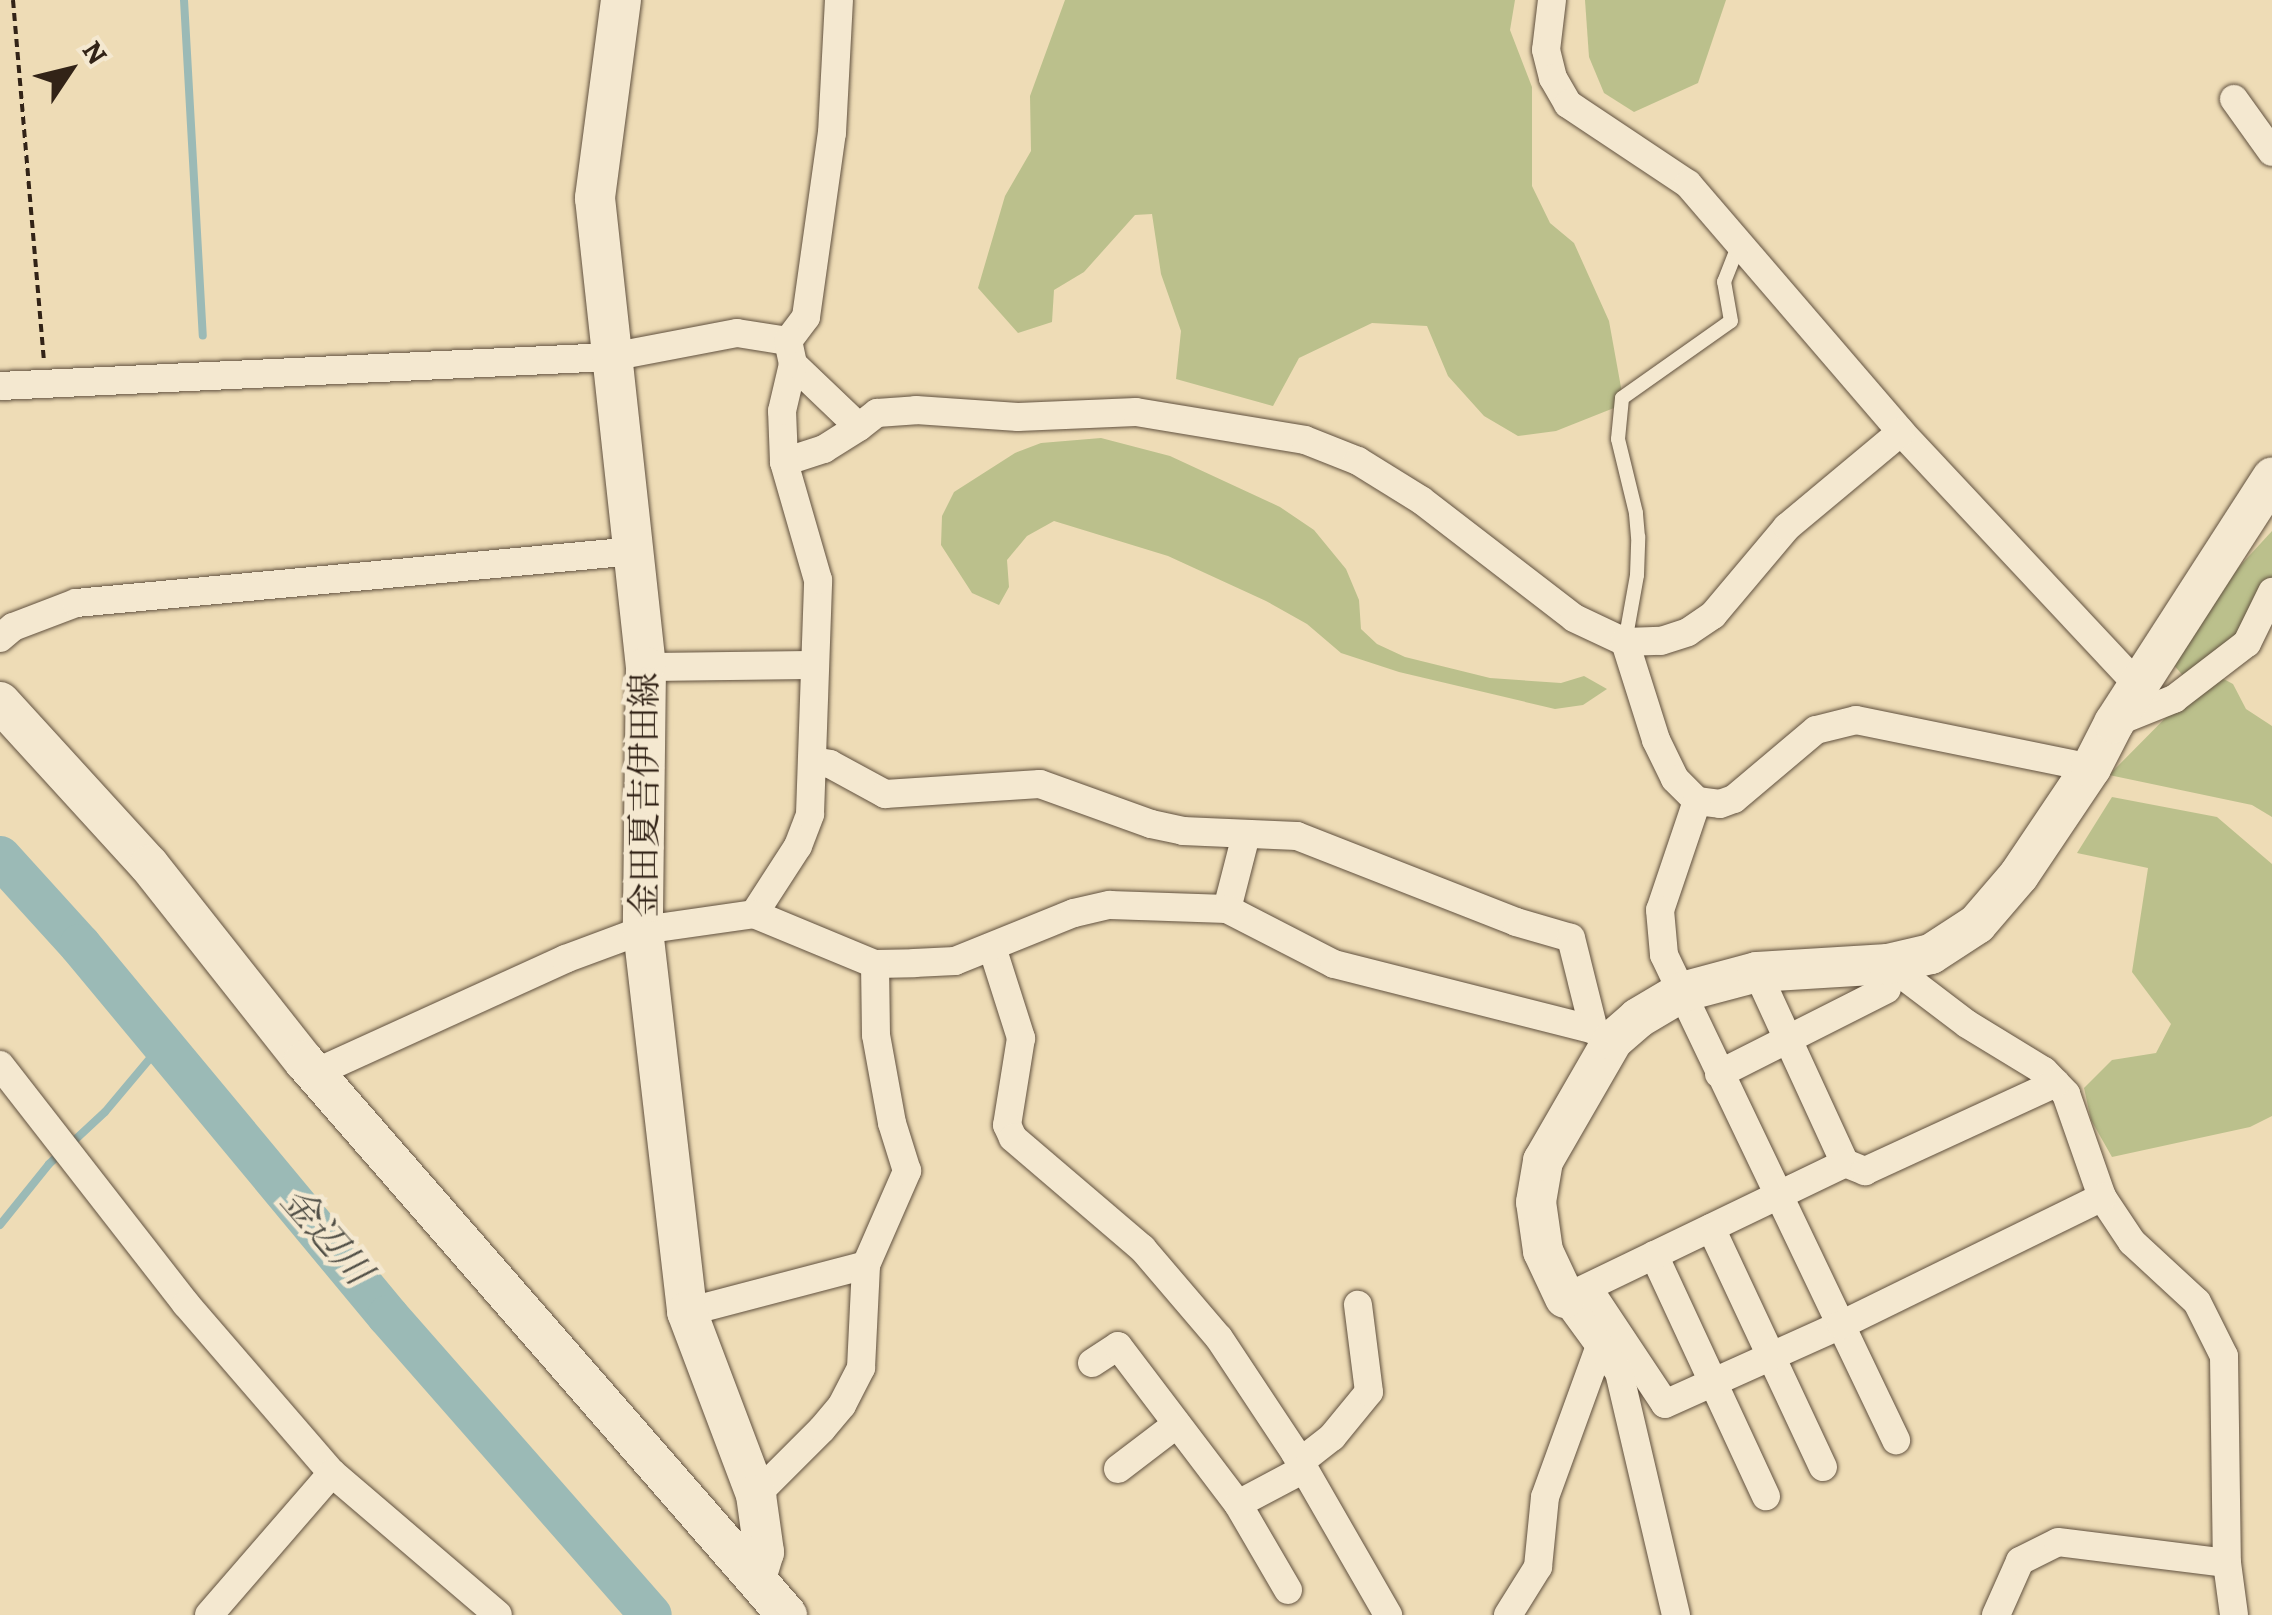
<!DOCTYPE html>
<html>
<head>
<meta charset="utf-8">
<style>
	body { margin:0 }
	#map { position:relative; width:2272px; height:1615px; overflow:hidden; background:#eedcb6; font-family:Alegreya,"Noto Serif JP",serif }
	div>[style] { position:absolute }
	.green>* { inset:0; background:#bbc08c }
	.stream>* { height:8px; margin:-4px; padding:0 4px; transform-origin:4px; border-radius:4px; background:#9bbab6 }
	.river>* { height:42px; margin:-21px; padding:0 21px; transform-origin:21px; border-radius:21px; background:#9bbab6 }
	.path>* { height:4px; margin-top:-2px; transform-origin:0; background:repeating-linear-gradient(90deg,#322317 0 8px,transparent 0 13px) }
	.roads { filter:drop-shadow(0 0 2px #61513f) drop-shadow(0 0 2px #61513f) }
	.lane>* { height:14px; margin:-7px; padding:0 7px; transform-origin:7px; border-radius:7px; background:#f4e8d0 }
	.street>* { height:28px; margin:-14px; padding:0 14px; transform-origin:14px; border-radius:14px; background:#f4e8d0 }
	.secondary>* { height:40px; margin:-20px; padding:0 20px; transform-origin:20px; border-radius:20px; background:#f4e8d0 }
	span { translate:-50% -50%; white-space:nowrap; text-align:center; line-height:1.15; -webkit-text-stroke:9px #f4e8d0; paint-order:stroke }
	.street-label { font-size:35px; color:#322317 }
	.water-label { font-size:38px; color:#525047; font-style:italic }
	.north { position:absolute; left:20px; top:20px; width:100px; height:100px; -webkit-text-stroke:8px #f4e8d0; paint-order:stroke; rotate:55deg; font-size:28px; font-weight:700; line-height:40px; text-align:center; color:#322317 }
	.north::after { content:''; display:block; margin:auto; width:35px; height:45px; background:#322317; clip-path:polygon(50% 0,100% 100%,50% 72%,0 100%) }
</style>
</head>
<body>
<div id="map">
	<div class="green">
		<div style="clip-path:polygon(1065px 0,1515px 0,1510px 30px,1532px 87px,1532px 186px,1550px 223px,1574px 243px,1609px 321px,1624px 404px,1556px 431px,1518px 436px,1484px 416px,1448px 376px,1427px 326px,1372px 323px,1299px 358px,1273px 406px,1176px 379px,1181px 331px,1161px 274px,1152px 214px,1135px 215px,1084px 272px,1054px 290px,1052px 322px,1018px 333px,978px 288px,1005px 196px,1031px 151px,1030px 96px)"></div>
		<div style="clip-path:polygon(1585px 0,1726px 0,1698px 83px,1634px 112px,1604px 93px,1589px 57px)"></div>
		<div style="clip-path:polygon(1101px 438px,1170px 456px,1280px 507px,1314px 530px,1346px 569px,1359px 600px,1361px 629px,1377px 644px,1405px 657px,1490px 678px,1561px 683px,1584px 676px,1607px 689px,1583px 705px,1555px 709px,1399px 672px,1341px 653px,1307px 624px,1266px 601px,1168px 556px,1054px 521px,1027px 536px,1007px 560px,1009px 587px,999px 605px,972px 593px,941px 545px,942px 516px,954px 492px,1015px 453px,1041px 443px)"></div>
		<div style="clip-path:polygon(2272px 531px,2272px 584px,2243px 634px,2185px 678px,2172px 663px,2238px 568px)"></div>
		<div style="clip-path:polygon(2216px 675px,2233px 684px,2246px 709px,2272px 726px,2272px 817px,2252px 805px,2109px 775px,2195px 688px)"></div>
		<div style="clip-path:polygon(2112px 797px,2217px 817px,2272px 864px,2272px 1116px,2250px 1127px,2112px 1157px,2091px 1120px,2084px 1088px,2112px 1060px,2156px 1053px,2171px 1024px,2132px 972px,2148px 868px,2077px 853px)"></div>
	</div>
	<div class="stream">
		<div style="left:184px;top:0;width:336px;rotate:86.8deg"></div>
		<div style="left:0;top:1225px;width:78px;rotate:-51.2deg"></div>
		<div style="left:49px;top:1164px;width:76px;rotate:-42.9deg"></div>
		<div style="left:105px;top:1112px;width:89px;rotate:-50deg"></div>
	</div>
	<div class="river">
		<div style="left:0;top:857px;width:119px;rotate:47.7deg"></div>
		<div style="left:80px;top:945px;width:482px;rotate:50.3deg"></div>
		<div style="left:388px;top:1316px;width:398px;rotate:48.7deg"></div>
	</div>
	<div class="path">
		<div style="left:13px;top:0;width:360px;rotate:85.1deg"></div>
	</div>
	<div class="roads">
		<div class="lane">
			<div style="left:1625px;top:642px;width:68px;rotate:-79.8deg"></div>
			<div style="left:1637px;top:575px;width:38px;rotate:-88deg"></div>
			<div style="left:1638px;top:537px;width:24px;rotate:-95deg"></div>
			<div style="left:1636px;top:513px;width:76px;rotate:-103.7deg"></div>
			<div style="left:1618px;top:439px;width:41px;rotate:-84.4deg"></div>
			<div style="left:1622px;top:398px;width:133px;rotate:-35.2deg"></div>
			<div style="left:1731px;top:321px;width:40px;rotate:-100deg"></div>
			<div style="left:1724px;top:282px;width:41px;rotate:-68.5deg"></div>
		</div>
		<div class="street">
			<div style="left:1552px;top:0;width:50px;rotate:96.8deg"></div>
			<div style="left:1546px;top:50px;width:29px;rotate:76deg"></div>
			<div style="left:1553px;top:78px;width:30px;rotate:60deg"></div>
			<div style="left:1568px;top:104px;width:144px;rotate:33.7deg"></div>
			<div style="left:1688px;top:184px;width:327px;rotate:49.3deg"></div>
			<div style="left:1901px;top:432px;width:349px;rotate:46.9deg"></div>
			<div style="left:2234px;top:99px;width:65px;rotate:54.4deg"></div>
			<div style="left:793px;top:364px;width:91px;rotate:43.7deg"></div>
			<div style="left:859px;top:427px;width:23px;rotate:-38deg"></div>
			<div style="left:877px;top:413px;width:39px;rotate:-4deg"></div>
			<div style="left:916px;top:410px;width:102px;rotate:3.9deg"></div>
			<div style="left:1018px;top:417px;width:118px;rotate:-2.4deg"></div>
			<div style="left:1136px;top:412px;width:171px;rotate:9.4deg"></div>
			<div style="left:1305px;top:440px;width:57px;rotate:21.6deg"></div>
			<div style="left:1358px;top:461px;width:74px;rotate:31.8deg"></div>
			<div style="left:1421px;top:500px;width:193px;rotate:37.6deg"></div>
			<div style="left:1574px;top:618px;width:56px;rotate:25.2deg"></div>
			<div style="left:1625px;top:642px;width:103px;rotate:72.4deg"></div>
			<div style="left:1656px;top:740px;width:43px;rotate:64deg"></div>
			<div style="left:1675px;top:779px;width:31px;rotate:45deg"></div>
			<div style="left:1697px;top:801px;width:23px;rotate:7deg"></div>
			<div style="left:1720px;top:804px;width:15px;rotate:-20deg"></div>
			<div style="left:1734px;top:799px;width:107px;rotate:-40.1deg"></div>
			<div style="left:1816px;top:730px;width:41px;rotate:-14deg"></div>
			<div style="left:1856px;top:720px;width:240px;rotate:11.5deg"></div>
			<div style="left:0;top:386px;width:612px;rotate:-2.72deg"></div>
			<div style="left:611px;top:357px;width:128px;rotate:-10.8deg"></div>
			<div style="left:737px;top:333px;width:52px;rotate:8.9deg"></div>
			<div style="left:784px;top:462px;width:42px;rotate:-18deg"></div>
			<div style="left:824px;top:449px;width:41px;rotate:-32.2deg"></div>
			<div style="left:0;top:638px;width:17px;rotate:-40deg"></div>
			<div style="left:13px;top:627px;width:67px;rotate:-20.9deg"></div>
			<div style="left:76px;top:603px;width:560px;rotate:-5.32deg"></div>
			<div style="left:1625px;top:642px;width:36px;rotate:-2deg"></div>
			<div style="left:1661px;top:641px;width:28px;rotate:-18deg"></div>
			<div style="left:1688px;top:632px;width:30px;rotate:-34deg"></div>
			<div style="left:1713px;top:615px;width:115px;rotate:-49.9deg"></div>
			<div style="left:1787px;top:527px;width:148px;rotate:-39.8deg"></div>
			<div style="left:646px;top:667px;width:168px;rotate:-0.7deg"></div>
			<div style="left:2114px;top:723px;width:65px;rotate:-21.8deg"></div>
			<div style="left:2174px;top:699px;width:92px;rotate:-37.5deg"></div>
			<div style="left:2247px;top:643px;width:57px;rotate:-63.9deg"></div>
			<div style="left:812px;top:761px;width:18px;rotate:9deg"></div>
			<div style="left:830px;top:764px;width:63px;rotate:28.6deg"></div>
			<div style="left:885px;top:794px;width:155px;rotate:-3.7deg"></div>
			<div style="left:1040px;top:784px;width:118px;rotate:19.8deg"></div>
			<div style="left:1151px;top:824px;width:33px;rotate:12deg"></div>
			<div style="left:1183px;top:831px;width:114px;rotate:2.5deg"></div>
			<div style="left:1297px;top:836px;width:235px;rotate:21.4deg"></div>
			<div style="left:1516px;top:922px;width:57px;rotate:16.2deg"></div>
			<div style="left:1571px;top:938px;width:95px;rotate:76deg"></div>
			<div style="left:1697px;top:801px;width:115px;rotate:108.7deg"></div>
			<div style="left:1660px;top:910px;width:45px;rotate:84.9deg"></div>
			<div style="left:1664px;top:955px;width:538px;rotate:64.44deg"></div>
			<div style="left:1227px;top:909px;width:76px;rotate:-75.6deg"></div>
			<div style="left:754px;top:914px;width:81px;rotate:-57.1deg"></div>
			<div style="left:798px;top:846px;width:34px;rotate:-69deg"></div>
			<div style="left:810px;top:814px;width:234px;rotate:-88deg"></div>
			<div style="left:818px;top:580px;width:123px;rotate:-106.1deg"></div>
			<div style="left:784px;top:462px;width:51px;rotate:-92.2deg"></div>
			<div style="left:782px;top:411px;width:48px;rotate:-76.8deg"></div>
			<div style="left:793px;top:364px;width:24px;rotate:-102deg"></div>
			<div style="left:788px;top:341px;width:30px;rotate:-53deg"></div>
			<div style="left:806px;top:317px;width:186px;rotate:-82deg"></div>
			<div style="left:832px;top:133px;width:133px;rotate:-87deg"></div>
			<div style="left:992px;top:947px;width:96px;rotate:72.3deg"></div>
			<div style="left:1021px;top:1038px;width:88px;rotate:99.1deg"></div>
			<div style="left:1007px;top:1125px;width:14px;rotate:65deg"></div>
			<div style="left:1013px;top:1138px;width:170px;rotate:40.5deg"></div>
			<div style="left:1142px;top:1248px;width:118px;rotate:49.5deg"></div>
			<div style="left:1219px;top:1338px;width:138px;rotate:56.5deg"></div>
			<div style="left:1295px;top:1453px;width:187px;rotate:60.1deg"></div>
			<div style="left:1888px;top:964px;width:99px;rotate:37.2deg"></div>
			<div style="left:1967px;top:1024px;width:90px;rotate:31.4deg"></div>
			<div style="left:2044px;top:1071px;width:32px;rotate:46deg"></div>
			<div style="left:2066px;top:1094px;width:109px;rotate:70.7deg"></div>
			<div style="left:2102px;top:1197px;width:54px;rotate:56.3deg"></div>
			<div style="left:2132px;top:1242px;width:88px;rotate:42.7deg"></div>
			<div style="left:2197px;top:1302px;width:60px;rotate:63.4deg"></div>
			<div style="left:2224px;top:1356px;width:207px;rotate:89.2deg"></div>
			<div style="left:2227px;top:1563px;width:52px;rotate:82.3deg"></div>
			<div style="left:1757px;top:972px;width:210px;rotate:65.3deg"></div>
			<div style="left:0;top:1065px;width:303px;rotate:52.1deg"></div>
			<div style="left:186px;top:1304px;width:223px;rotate:49.2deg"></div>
			<div style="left:332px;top:1473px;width:218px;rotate:40.5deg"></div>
			<div style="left:315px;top:1073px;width:275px;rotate:-24.5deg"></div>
			<div style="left:565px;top:959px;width:83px;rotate:-20.4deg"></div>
			<div style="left:643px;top:930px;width:112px;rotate:-8.2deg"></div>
			<div style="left:754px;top:914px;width:131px;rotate:22.5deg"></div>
			<div style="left:875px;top:964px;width:39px;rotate:-1deg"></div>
			<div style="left:914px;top:963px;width:41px;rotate:-2.8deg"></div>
			<div style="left:955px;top:961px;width:128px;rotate:-22deg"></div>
			<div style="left:1074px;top:913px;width:37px;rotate:-13deg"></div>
			<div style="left:1110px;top:905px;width:117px;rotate:2deg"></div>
			<div style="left:1227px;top:909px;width:120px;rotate:27.2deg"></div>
			<div style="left:1334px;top:964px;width:268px;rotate:14.2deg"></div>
			<div style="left:1594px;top:1030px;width:21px;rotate:28deg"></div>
			<div style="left:1719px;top:1074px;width:188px;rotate:-26.8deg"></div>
			<div style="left:1711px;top:1228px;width:264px;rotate:64.9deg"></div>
			<div style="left:1654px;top:1255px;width:266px;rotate:65.1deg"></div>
			<div style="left:1588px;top:1288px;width:139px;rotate:56.4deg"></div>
			<div style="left:1665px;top:1404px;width:193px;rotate:-24.2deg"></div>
			<div style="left:1841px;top:1325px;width:291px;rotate:-26.1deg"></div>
			<div style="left:687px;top:1312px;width:185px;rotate:-14.7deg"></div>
			<div style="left:1092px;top:1363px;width:31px;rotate:-33deg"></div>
			<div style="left:1118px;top:1346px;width:198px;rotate:52.8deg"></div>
			<div style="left:1300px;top:1462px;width:41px;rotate:-38deg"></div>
			<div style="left:1332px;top:1437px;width:58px;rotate:-50.6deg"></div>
			<div style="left:1369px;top:1392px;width:88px;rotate:-97.2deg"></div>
			<div style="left:1118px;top:1469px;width:74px;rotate:-37.3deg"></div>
			<div style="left:756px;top:1495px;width:93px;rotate:-45deg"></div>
			<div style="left:822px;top:1429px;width:31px;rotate:-50deg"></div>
			<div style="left:842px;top:1405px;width:42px;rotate:-62.8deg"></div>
			<div style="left:861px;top:1368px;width:103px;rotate:-87.2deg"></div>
			<div style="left:866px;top:1265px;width:103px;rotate:-66.4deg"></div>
			<div style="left:907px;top:1171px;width:50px;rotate:-107.4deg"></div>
			<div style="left:892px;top:1123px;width:89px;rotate:-100.3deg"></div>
			<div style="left:876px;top:1035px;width:71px;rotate:-90.8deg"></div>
			<div style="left:1288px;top:1590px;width:99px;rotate:-120.2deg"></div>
			<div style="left:1238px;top:1504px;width:75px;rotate:-27.9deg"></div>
			<div style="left:209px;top:1615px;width:188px;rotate:-49.1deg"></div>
			<div style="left:1508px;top:1615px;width:57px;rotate:-58deg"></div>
			<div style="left:1538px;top:1567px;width:70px;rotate:-84.3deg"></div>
			<div style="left:1545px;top:1497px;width:164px;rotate:-70deg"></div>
			<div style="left:1676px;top:1615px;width:250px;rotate:-103.2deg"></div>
			<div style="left:1619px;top:1372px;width:92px;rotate:-126.1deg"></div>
			<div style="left:1565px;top:1298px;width:311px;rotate:-25.7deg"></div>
			<div style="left:1845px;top:1163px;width:22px;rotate:22deg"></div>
			<div style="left:1865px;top:1171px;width:210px;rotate:-24.7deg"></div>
			<div style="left:1996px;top:1615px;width:59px;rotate:-66deg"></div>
			<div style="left:2020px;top:1561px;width:42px;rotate:-26.6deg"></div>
			<div style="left:2058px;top:1542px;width:170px;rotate:7.1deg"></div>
		</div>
		<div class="secondary">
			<div style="left:621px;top:0;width:200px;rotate:97.5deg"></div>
			<div style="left:595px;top:198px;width:472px;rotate:83.8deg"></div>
			<div style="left:646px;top:667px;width:263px;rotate:90.7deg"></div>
			<div style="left:643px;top:930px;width:385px;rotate:83.4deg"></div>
			<div style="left:687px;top:1312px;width:196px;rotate:69.3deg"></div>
			<div style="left:756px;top:1495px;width:58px;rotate:82deg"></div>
			<div style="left:764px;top:1552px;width:27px;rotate:107deg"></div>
			<div style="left:0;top:702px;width:221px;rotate:47.6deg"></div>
			<div style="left:149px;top:865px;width:250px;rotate:51.7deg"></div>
			<div style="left:304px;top:1061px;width:735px;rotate:48.92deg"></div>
			<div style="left:1565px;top:1298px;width:52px;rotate:-115.1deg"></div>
			<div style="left:1543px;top:1251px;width:49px;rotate:-98.1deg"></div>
			<div style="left:1536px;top:1202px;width:42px;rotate:-80.3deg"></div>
			<div style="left:1543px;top:1161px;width:140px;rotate:-60deg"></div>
			<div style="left:1613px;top:1040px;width:33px;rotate:-41deg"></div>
			<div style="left:1638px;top:1018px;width:51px;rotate:-30.6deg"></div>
			<div style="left:1682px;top:992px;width:78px;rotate:-14.9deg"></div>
			<div style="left:1757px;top:972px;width:131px;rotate:-3.5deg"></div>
			<div style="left:1888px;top:964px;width:44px;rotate:-13.1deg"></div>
			<div style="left:1931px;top:954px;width:55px;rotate:-33.1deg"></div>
			<div style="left:1977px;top:924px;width:65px;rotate:-49.4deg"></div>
			<div style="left:2019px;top:875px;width:129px;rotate:-56.1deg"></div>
			<div style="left:2091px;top:768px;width:51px;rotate:-62.9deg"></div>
			<div style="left:2114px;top:723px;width:292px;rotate:-57.2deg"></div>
		</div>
	</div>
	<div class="street-label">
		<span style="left:644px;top:795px;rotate:-90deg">金田夏吉伊田線</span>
	</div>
	<div class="water-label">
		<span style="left:326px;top:1236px;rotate:49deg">金辺川</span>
	</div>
	<div class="north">N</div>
</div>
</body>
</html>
